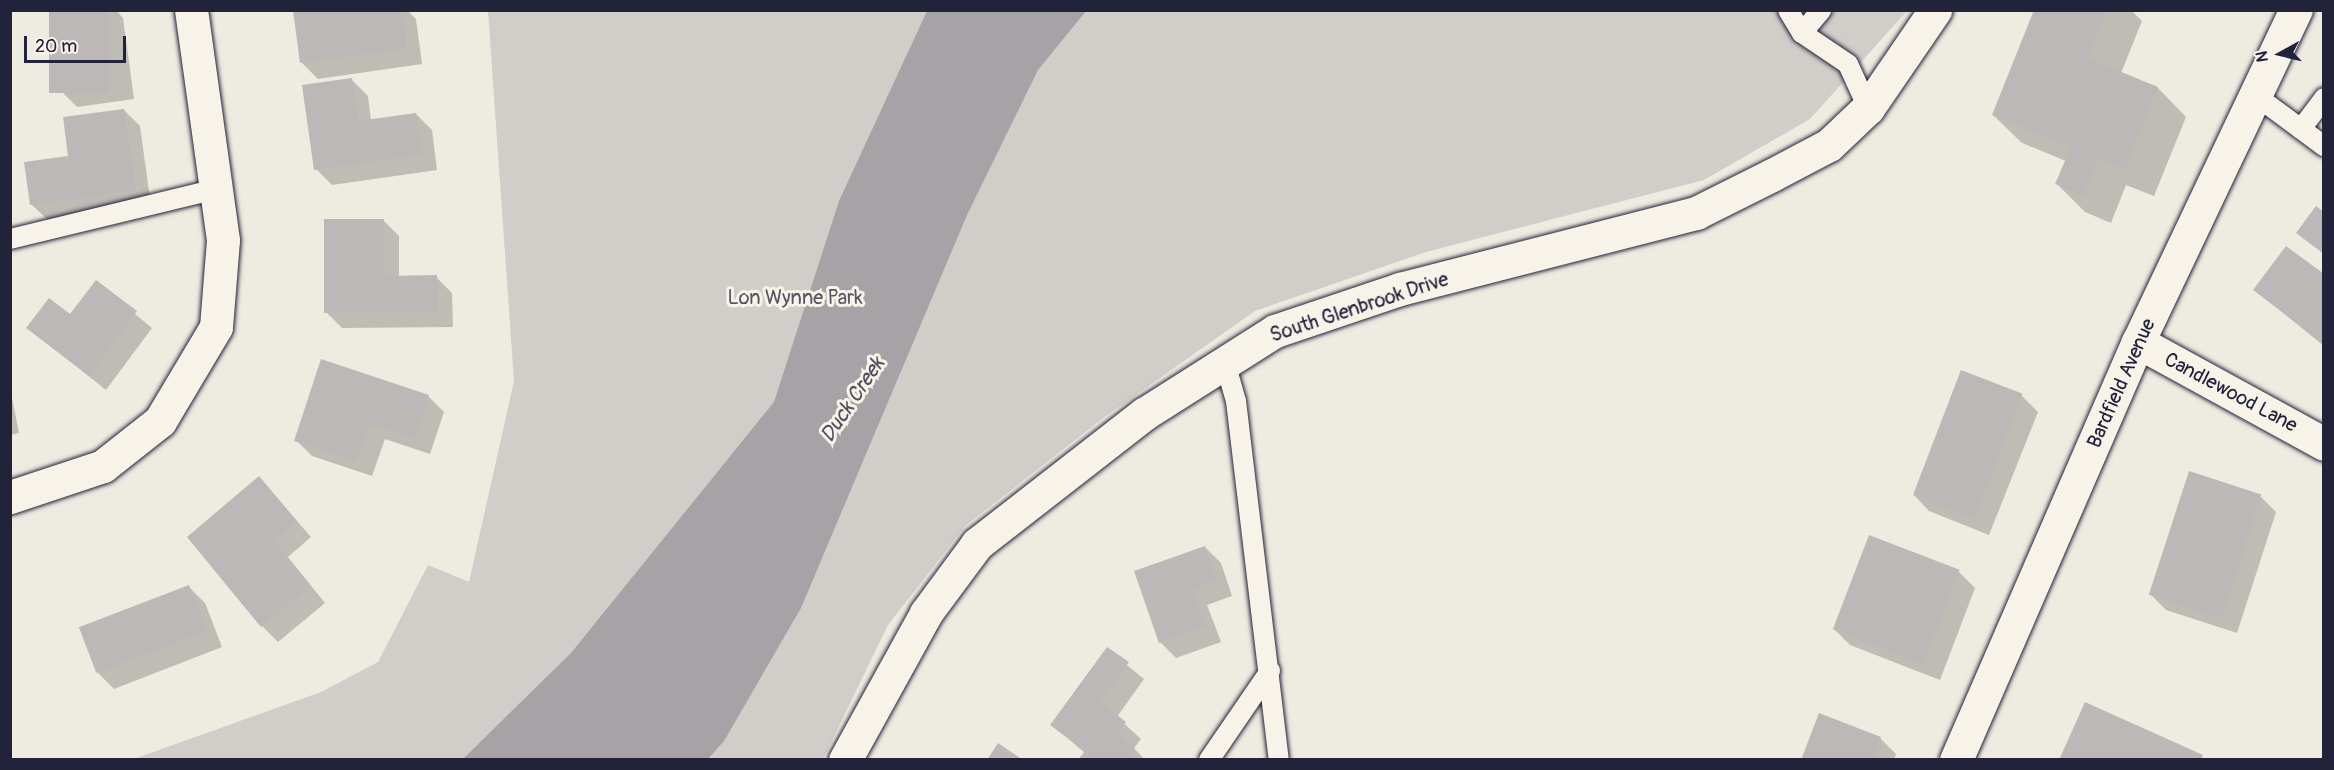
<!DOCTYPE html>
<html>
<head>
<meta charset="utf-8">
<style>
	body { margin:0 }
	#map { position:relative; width:2334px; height:770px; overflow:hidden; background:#eeebe1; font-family:Pangolin,sans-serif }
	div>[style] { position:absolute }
	.green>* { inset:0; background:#d1cdc9 }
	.water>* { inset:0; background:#a6a3a6 }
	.shadow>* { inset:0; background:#0003 }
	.building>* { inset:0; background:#bbb8b7; transform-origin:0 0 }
	.roads { filter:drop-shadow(0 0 2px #22223b) drop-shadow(0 0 2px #22223b) }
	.service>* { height:20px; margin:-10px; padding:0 10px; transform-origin:10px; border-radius:10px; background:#f7f3e8 }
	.minor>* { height:33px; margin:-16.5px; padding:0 16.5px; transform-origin:16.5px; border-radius:16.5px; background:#f7f3e8 }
	.tertiary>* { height:33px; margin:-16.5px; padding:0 16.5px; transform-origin:16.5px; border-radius:16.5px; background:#f7f3e8 }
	span { translate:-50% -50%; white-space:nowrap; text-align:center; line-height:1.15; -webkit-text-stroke:6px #f7f3e8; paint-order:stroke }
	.park-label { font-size:20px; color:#575566 }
	.street-label { font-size:20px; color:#22223b }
	.water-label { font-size:21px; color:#504f60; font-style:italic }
	.frame { position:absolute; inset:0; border:12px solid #22223b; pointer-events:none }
	.north { position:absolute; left:2250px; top:24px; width:60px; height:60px; -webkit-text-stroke:4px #f7f3e8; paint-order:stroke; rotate:262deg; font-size:16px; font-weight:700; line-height:24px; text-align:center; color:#22223b }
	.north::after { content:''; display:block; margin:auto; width:21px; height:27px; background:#22223b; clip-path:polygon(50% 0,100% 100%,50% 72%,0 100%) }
	.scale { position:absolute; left:24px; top:36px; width:102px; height:27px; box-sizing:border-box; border:3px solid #22223b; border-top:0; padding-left:8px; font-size:18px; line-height:21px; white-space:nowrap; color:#22223b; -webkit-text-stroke:4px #f7f3e8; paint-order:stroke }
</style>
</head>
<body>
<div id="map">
	<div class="green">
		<div style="clip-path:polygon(488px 11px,1907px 11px,1810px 119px,1704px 180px,1426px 252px,1255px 311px,1103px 418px,965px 526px,888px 625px,823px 759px,131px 760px,321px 692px,378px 662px,428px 565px,469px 582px,514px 381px)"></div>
	</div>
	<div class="water">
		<div style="clip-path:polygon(927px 11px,1086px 11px,1038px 70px,967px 215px,801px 608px,724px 741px,708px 759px,463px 759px,571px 653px,774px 402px,839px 201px)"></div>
	</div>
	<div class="shadow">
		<div style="clip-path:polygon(50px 10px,116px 10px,123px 18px,134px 99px,77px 107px,61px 91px)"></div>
		<div style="clip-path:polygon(295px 10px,407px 10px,416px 19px,422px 64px,318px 79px,302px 63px)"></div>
		<div style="clip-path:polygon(2036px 10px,2131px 10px,2142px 21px,2121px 73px,2158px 88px,2186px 117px,2154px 196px,2126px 185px,2111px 223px,2085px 212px,2057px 184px,2066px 161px,2022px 143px,1993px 115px)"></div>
		<div style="clip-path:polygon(352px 80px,368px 96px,371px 121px,416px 114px,432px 130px,437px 170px,332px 185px,316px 169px)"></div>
		<div style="clip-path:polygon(124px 110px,140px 126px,151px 206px,48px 220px,32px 205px,70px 158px)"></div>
		<div style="clip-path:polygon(383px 220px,399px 236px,399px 277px,436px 277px,452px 293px,453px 327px,342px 328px,326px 312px)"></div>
		<div style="clip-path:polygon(2324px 276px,2324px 346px,2255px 290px)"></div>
		<div style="clip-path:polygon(96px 282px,152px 328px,106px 390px,28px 328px,70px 316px)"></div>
		<div style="clip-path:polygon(1962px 372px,2022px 396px,2038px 412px,1989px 535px,1929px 511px,1914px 495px)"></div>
		<div style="clip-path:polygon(10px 388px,19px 433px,10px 435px)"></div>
		<div style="clip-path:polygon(428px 396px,444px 412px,430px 454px,385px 439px,372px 476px,312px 456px,296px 440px)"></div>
		<div style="clip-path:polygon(259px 478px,311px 537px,288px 557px,325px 603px,278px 642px,262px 626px)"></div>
		<div style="clip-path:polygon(2260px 496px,2276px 512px,2237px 633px,2166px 610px,2150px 594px)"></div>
		<div style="clip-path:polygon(1870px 537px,1959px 572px,1975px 588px,1940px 680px,1850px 645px,1834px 629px)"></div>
		<div style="clip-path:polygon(1205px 547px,1221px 563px,1232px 596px,1207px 605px,1221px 642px,1176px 658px,1160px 642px)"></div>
		<div style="clip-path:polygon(189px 587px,205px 603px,222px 647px,114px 689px,98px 673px)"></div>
		<div style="clip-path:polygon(1107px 649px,1144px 679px,1117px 717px,1141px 739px,1134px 748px,1145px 760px,1080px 760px,1085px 753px,1052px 725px)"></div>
		<div style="clip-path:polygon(1880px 738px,1896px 754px,1894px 760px,1802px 760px)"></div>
	</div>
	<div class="building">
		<div style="left:49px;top:10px;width:60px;height:83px"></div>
		<div style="clip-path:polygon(293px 10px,402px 10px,407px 48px,300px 63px)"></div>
		<div style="clip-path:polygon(2034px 10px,2107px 10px,2087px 58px,2158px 87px,2125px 169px,2098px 158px,2083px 196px,2055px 184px,2071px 147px,1992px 115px)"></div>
		<div style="clip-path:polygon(352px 78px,358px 121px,416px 113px,422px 154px,314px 170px,302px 85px)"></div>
		<div style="clip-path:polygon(124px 109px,136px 190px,30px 205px,24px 162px,68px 156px,63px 117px)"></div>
		<div style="clip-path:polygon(2316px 206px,2324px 212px,2324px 254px,2296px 233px)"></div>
		<div style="clip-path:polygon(324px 219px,384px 219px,384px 276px,437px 275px,438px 312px,324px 313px)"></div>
		<div style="clip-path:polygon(2286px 246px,2324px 274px,2324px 344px,2253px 290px)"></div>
		<div style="clip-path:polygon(96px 280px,137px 311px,89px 376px,26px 328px,49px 298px,70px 314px)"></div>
		<div style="clip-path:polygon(321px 359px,429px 395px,414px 439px,369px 424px,356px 461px,294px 441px)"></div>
		<div style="left:1961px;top:370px;width:66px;height:134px;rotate:21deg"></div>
		<div style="left:2189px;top:471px;width:76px;height:130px;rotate:18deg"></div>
		<div style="clip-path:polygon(259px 476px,297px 521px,273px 541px,310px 586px,261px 627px,187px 537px)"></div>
		<div style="left:1869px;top:535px;width:97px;height:101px;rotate:21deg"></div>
		<div style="clip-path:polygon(1205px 546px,1217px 580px,1192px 589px,1206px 626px,1159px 643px,1134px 571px)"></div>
		<div style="left:189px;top:585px;width:49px;height:118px;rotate:69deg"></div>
		<div style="clip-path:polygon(1107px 647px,1129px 662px,1100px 702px,1126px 722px,1117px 734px,1135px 748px,1127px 760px,1078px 760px,1085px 751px,1050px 725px)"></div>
		<div style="clip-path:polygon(2085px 702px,2203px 755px,2201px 760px,2059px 760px)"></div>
		<div style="clip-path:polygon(1819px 713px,1881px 737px,1872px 760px,1801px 760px)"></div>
		<div style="clip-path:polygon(998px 743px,1023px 760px,987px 760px)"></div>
	</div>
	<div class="roads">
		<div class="service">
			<div style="left:1788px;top:10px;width:27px;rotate:59deg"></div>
			<div style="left:1802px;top:33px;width:55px;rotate:34deg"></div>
			<div style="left:1848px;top:64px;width:48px;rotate:65.6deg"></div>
			<div style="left:1802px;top:33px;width:30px;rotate:-50deg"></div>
			<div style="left:2255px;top:95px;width:86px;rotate:36.5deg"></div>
			<div style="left:2301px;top:129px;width:39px;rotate:-53deg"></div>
			<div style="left:10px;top:239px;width:212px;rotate:-13.6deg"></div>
			<div style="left:1224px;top:359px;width:44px;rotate:74.1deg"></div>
			<div style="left:1236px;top:401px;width:362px;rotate:83.2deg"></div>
			<div style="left:1209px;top:760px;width:108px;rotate:-55.6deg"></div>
		</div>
		<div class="minor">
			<div style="left:2138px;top:342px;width:212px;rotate:28.7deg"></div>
			<div style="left:10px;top:497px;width:98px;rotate:-18.4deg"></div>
			<div style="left:103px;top:466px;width:73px;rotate:-38.3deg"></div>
			<div style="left:160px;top:421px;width:109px;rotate:-59.2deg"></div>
			<div style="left:216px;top:327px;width:87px;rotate:-85.4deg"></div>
			<div style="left:223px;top:240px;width:232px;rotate:-97.9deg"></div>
		</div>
		<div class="tertiary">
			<div style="left:845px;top:760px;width:168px;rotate:-61.1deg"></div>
			<div style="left:926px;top:613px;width:86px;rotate:-53.5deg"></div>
			<div style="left:977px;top:544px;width:212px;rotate:-37.9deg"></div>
			<div style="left:1144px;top:414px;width:155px;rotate:-32.4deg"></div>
			<div style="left:1275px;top:331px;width:132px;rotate:-18.6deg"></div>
			<div style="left:1400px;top:289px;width:306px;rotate:-14.4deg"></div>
			<div style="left:1696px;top:213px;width:85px;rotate:-26.6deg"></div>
			<div style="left:1772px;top:175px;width:64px;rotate:-27.8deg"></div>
			<div style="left:1829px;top:145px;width:54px;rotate:-43.5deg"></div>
			<div style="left:1868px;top:108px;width:119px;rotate:-55.6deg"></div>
			<div style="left:1956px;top:760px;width:456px;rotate:-66.5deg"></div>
			<div style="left:2138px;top:342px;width:368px;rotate:-64.6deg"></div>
		</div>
	</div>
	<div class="park-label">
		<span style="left:795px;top:297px">Lon Wynne Park</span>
	</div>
	<div class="street-label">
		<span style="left:1359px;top:307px;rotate:-18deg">South Glenbrook Drive</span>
		<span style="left:2121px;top:383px;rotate:-66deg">Bardfield Avenue</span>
		<span style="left:2231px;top:392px;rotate:28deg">Candlewood Lane</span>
	</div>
	<div class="water-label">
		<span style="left:853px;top:400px;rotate:-56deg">Duck Creek</span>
	</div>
	<div class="frame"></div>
	<div class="north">N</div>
	<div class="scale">20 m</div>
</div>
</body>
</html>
